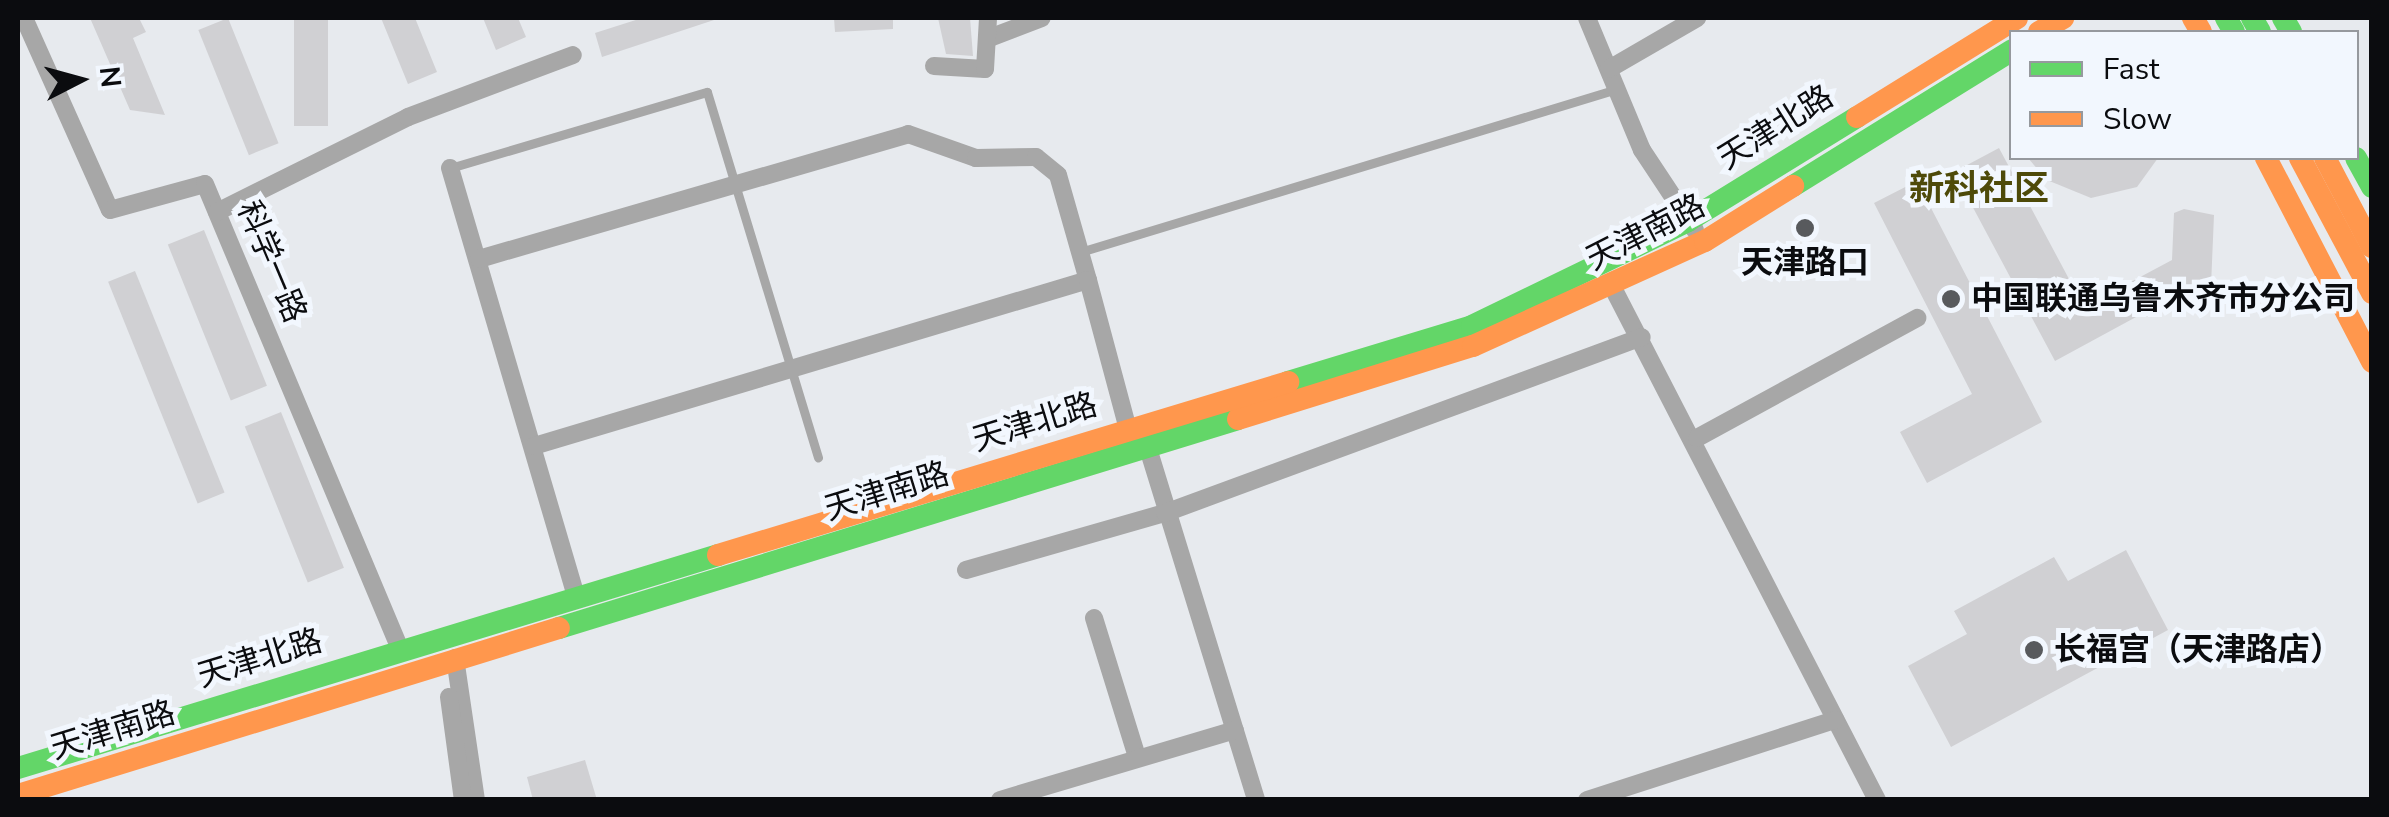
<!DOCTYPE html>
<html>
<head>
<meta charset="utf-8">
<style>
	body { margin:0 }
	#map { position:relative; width:2389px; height:817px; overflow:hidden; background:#e7eaee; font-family:"Nunito Sans","Noto Sans SC",sans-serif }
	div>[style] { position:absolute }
	.building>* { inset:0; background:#d0d0d3; transform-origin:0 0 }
	.lane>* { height:9px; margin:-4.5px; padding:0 4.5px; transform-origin:4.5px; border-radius:4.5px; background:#a7a7a7 }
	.street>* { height:18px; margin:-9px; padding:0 9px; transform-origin:9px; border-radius:9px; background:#a7a7a7 }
	.fast>* { height:22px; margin:-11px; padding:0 11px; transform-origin:11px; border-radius:11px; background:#63d668 }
	.slow>* { height:22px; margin:-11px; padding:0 11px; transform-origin:11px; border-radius:11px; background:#ff974d }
	.dots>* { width:28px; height:28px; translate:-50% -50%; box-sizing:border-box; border:5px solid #f2f7fe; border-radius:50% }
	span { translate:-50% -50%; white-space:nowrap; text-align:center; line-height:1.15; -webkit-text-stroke:10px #f2f7fe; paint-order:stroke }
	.street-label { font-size:32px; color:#0b0c0f }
	.poi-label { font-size:32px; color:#0b0c0f; font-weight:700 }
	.left { translate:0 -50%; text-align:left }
	.neighbourhood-label { font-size:35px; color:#4e4a09; font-weight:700 }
	.frame { position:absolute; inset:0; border:20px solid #0b0c0f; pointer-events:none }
	.legend { position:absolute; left:2009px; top:30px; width:350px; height:130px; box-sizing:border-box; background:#f2f7fe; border:2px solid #96999e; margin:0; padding:12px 18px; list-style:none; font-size:30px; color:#0b0c0f }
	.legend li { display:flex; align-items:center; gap:20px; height:50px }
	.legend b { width:50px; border:2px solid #96999e }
	.north { position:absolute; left:30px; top:30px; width:100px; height:100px; -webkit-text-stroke:8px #f2f7fe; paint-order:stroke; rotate:84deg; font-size:28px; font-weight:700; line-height:40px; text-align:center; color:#0b0c0f }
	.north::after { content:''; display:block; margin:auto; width:35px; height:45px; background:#0b0c0f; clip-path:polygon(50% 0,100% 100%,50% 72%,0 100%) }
</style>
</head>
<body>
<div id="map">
	<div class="building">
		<div style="clip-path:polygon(90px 18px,139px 18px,146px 32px,133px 38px,165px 115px,130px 110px)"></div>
		<div style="left:228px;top:18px;width:135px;height:32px;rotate:68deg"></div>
		<div style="left:294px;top:18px;width:34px;height:108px"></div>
		<div style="clip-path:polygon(381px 18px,415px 18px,437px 72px,408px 84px)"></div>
		<div style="clip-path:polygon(483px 18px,518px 18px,526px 37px,496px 50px)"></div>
		<div style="clip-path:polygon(642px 18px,714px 18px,714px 20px,602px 57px,595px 33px)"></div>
		<div style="clip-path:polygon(834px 18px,893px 18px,893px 29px,835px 32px)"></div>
		<div style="clip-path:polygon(938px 18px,970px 18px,973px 56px,946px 54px)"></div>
		<div style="clip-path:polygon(1999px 148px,2084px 307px,2172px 260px,2174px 213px,2184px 209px,2214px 215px,2211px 286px,2195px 285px,2055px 361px,1954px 172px)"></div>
		<div style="clip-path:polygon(2028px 158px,2158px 158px,2137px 187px,2091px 198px,2047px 180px)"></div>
		<div style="clip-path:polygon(1917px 181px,2042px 422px,1927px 483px,1900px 432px,1972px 394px,1874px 203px)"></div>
		<div style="left:204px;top:230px;width:168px;height:39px;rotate:68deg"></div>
		<div style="left:135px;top:271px;width:239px;height:29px;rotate:68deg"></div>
		<div style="left:281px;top:412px;width:168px;height:39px;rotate:68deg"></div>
		<div style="clip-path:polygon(2126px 550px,2168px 630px,1951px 747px,1908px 666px,1967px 634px,1954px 611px,2054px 557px,2068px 581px)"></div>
		<div style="clip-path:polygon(585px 760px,597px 800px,533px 800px,527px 777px)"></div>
	</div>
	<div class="lane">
		<div style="left:450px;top:168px;width:268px;rotate:-16.5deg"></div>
		<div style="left:707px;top:92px;width:382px;rotate:73.1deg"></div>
		<div style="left:1080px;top:252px;width:561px;rotate:-16.89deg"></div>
	</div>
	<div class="street">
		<div style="left:24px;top:18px;width:210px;rotate:65.9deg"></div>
		<div style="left:110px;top:210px;width:98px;rotate:-15.3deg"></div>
		<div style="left:205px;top:184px;width:504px;rotate:67.25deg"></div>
		<div style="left:1587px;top:18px;width:143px;rotate:67.4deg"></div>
		<div style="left:1642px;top:150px;width:96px;rotate:56.5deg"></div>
		<div style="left:992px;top:37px;width:53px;rotate:-20.8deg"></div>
		<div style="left:934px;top:66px;width:51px;rotate:3.4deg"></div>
		<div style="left:985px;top:69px;width:51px;rotate:-86.6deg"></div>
		<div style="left:1609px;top:69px;width:102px;rotate:-30.1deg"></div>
		<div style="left:450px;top:168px;width:446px;rotate:73.6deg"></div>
		<div style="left:217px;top:212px;width:213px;rotate:-26.4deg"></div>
		<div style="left:408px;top:117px;width:176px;rotate:-20.6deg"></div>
		<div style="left:479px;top:259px;width:447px;rotate:-16.2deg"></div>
		<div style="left:908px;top:134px;width:72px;rotate:19.4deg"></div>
		<div style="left:976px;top:158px;width:60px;rotate:-1deg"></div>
		<div style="left:1036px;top:157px;width:28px;rotate:39deg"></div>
		<div style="left:1058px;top:175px;width:109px;rotate:74.1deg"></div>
		<div style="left:1614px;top:290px;width:574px;rotate:62.72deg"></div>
		<div style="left:1697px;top:438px;width:251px;rotate:-28.6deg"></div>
		<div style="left:1147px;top:445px;width:371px;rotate:72.9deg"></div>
		<div style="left:534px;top:446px;width:578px;rotate:-16.68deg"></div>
		<div style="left:1088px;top:280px;width:154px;rotate:75deg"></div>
		<div style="left:966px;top:570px;width:207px;rotate:-16deg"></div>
		<div style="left:1165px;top:513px;width:508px;rotate:-20.25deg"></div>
		<div style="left:1094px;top:618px;width:145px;rotate:72.8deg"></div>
		<div style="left:455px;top:658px;width:144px;rotate:81.6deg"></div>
		<div style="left:449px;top:697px;width:104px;rotate:82.3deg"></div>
		<div style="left:1000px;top:800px;width:245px;rotate:-16.6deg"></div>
		<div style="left:1587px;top:800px;width:261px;rotate:-17.9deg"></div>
	</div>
	<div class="fast">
		<div style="left:2226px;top:18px;width:16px;rotate:60deg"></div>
		<div style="left:2252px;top:18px;width:16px;rotate:60deg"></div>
		<div style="left:2283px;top:18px;width:16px;rotate:60deg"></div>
		<div style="left:2356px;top:158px;width:33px;rotate:61deg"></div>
		<div style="left:1793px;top:186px;width:258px;rotate:-31.8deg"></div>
		<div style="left:1288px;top:382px;width:192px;rotate:-16.9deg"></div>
		<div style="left:1472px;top:326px;width:240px;rotate:-25.9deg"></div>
		<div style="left:1688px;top:221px;width:198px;rotate:-31.6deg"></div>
		<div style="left:559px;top:628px;width:710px;rotate:-17.11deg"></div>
		<div style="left:18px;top:768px;width:732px;rotate:-16.92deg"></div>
	</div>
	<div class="slow">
		<div style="left:2193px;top:18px;width:16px;rotate:60deg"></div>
		<div style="left:2039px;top:32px;width:28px;rotate:-30deg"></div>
		<div style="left:1857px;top:117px;width:188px;rotate:-31.7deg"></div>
		<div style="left:2266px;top:158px;width:230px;rotate:62.5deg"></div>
		<div style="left:2300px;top:158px;width:153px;rotate:61.9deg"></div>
		<div style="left:2325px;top:158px;width:101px;rotate:62.2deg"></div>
		<div style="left:1238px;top:419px;width:246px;rotate:-17.3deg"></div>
		<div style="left:1473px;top:346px;width:255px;rotate:-24.4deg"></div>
		<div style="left:1705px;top:241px;width:104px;rotate:-32deg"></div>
		<div style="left:718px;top:555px;width:596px;rotate:-16.88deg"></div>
		<div style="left:18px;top:795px;width:566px;rotate:-17.15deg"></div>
	</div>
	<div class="dots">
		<div style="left:1805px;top:228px;background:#585a5d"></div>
		<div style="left:1951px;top:299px;background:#585a5d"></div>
		<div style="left:2034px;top:650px;background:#585a5d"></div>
	</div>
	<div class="street-label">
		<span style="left:1776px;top:128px;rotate:-32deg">天津北路</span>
		<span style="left:1646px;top:233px;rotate:-27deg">天津南路</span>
		<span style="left:271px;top:262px;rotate:67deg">科学一路</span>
		<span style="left:1035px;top:423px;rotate:-17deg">天津北路</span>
		<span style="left:887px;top:492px;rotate:-17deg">天津南路</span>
		<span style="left:260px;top:659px;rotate:-17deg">天津北路</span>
		<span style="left:113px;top:731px;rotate:-17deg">天津南路</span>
	</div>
	<div class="poi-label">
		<span style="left:1805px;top:263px">天津路口</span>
		<span class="left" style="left:1971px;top:299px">中国联通乌鲁木齐市分公司</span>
		<span class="left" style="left:2054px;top:650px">长福宫（天津路店）</span>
	</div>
	<div class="neighbourhood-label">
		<span style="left:1979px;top:189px">新科社区</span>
	</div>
	<div class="frame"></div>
	<ul class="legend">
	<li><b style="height:12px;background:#63d668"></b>Fast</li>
	<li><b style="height:12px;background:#ff974d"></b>Slow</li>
	</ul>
	<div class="north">N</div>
</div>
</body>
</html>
